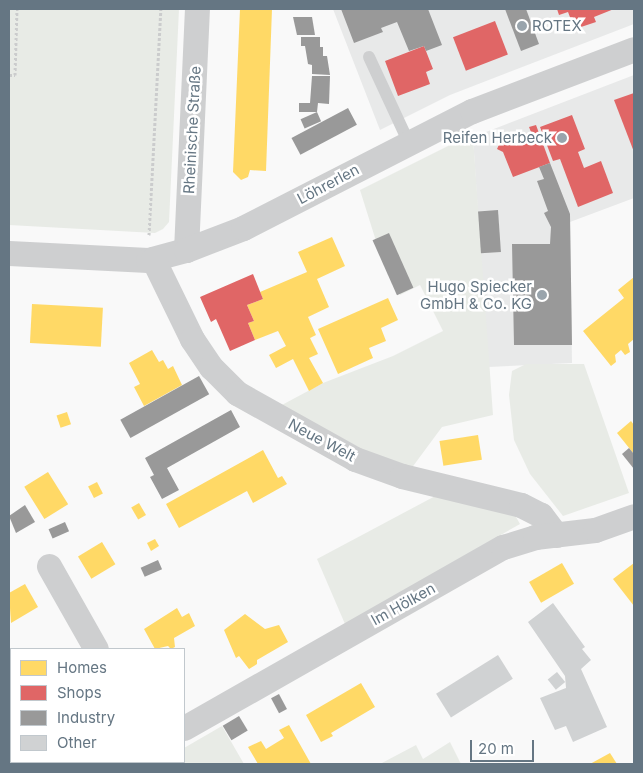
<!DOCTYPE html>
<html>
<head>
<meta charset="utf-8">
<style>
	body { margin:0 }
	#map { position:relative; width:643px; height:773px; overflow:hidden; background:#f9f9f9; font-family:Inter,sans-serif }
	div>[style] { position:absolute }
	.built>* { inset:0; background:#e8e9e9 }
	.green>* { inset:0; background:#e8ebe6 }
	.homes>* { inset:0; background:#ffd966; transform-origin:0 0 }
	.shops>* { inset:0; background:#e06666; transform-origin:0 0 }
	.industry>* { inset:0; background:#999; transform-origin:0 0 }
	.building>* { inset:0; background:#d0d2d3; transform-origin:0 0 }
	.path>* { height:3px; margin-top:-1.5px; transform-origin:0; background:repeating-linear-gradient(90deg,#cbcccd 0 2.5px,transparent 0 5px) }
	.service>* { height:12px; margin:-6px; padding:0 6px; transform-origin:6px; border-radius:6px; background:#cecfd0 }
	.minor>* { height:25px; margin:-12.5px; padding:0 12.5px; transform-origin:12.5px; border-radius:12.5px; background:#cecfd0 }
	.dots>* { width:14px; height:14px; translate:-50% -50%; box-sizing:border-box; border:2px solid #fff; border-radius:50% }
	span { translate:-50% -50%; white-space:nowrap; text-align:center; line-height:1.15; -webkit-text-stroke:5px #fff; paint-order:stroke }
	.poi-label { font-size:15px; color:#657683 }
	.left { translate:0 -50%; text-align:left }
	.right { translate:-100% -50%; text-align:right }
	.street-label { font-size:15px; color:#657683 }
	.frame { position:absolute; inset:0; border:10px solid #657683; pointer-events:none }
	.legend { position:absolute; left:10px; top:648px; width:175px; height:115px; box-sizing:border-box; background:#fff; border:1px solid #c1c8cd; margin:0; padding:6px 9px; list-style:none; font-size:15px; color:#657683 }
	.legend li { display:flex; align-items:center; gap:10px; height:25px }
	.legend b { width:25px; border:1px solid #c1c8cd }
	.scale { position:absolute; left:470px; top:740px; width:64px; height:22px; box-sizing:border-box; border:2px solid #657683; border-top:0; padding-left:6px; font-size:15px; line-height:18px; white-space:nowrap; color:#657683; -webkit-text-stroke:4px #fff; paint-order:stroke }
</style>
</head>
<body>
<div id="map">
	<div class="built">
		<div style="clip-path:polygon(333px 9px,634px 9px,634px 24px,450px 95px,380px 130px)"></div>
		<div style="clip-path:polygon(634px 75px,634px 198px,570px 222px,572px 363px,488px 367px,473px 137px)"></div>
	</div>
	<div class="green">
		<div style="clip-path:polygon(9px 9px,179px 9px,169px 222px,163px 229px,155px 233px,9px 225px)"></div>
		<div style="clip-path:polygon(466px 137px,473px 137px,493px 415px,442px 427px,408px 473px,280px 406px,323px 383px,393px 356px,443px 331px,420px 285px,400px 295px,376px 241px,360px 190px)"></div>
		<div style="clip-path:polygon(526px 364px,584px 364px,629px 493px,563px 516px,530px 474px,514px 440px,509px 395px,512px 371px)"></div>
		<div style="clip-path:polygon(439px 494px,511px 508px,520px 524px,345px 624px,317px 559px)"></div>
		<div style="clip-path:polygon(222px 726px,244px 764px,168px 764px,166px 762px,184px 762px,184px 748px)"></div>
		<div style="clip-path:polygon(450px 742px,461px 764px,380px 764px,416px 745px,423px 759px)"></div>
	</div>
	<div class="homes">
		<div style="clip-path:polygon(240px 9px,272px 9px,266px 171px,250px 170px,248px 177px,241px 180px,233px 172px)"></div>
		<div style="clip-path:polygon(332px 237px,345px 266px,317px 279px,329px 307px,308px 317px,316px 335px,310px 338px,318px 354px,309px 358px,323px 383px,309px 391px,293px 359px,276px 368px,269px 355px,286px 346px,278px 331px,255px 340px,248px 323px,254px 321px,247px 305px,263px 299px,260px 292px,307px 272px,298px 252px)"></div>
		<div style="clip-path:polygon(634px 277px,634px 339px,628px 344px,630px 352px,625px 355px,621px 350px,615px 355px,616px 362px,611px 366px,583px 331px,624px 298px,618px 290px)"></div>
		<div style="clip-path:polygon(388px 298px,398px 320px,381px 328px,386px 341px,369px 348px,373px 358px,338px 374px,318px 329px)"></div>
		<div style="left:32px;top:304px;width:71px;height:39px;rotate:3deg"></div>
		<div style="clip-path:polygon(152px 350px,159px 362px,163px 360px,168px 369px,173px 366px,182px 385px,144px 406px,134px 387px,140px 384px,129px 363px)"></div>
		<div style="left:67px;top:412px;width:13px;height:11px;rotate:72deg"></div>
		<div style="clip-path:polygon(631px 421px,634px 425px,634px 454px,617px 433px)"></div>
		<div style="left:478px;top:435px;width:25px;height:39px;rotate:81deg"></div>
		<div style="clip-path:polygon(263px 450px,278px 478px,282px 476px,287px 484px,253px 503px,247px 491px,179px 528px,166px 504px)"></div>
		<div style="left:48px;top:472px;width:38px;height:28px;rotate:58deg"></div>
		<div style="left:97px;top:482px;width:13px;height:10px;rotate:63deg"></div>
		<div style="left:139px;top:503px;width:14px;height:9px;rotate:60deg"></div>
		<div style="clip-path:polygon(155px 539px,159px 546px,151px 551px,147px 543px)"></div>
		<div style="left:102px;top:542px;width:26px;height:28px;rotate:59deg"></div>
		<div style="left:562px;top:563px;width:24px;height:38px;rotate:60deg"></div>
		<div style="clip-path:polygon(634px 563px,634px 606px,613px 579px)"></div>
		<div style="clip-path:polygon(25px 584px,38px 607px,11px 623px,9px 593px)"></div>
		<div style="clip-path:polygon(177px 608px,182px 617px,189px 613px,195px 626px,174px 638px,175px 647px,171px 649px,168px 646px,155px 649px,144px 629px)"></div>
		<div style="clip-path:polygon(245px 614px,265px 629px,279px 625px,288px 642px,257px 660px,257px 664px,249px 669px,239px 656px,236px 658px,224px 630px)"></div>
		<div style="clip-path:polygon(361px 683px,375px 707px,331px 733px,333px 736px,321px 742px,306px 715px)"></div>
		<div style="clip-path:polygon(289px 725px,311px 764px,258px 764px,248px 747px,261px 741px,266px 749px,284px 738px,279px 730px)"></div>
		<div style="clip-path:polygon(610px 753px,617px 764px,590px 764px)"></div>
	</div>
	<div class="shops">
		<div style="clip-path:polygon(557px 9px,614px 9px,594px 17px,596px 22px,581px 27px,580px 22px,573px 25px,568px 12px,559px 15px)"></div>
		<div style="left:495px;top:21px;width:36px;height:45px;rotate:69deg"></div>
		<div style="clip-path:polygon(424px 46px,433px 69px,426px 72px,430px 84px,398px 96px,385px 61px)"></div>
		<div style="clip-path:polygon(634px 93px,634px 152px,614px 100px)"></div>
		<div style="clip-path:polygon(572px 115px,585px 149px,578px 152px,584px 168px,601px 161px,613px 193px,578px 207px,560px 159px,553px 161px,540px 127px)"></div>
		<div style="clip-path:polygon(536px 125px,550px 163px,513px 177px,503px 152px,497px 149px,502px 138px,507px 141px,531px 132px,529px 127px)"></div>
		<div style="clip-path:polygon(253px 274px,263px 299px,247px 305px,254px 321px,248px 323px,255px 340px,230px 351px,216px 319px,211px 322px,200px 297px)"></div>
	</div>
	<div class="industry">
		<div style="clip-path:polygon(341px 9px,428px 9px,442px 45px,426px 51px,424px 46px,409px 51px,397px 22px,381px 28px,383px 32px,354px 43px)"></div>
		<div style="clip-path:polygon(505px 9px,526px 9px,539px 44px,521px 51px)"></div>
		<div style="clip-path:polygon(293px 17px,312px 17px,315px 35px,297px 35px)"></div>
		<div style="clip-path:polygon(301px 37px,320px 37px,320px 47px,323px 47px,323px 56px,327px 56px,330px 75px,312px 74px,312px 65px,308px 64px,305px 46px,301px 46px)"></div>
		<div style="clip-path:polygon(312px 76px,330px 76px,329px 104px,318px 103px,317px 112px,299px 112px,299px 103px,310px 103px)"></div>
		<div style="left:348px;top:108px;width:19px;height:64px;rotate:62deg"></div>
		<div style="left:317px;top:112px;width:10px;height:18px;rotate:66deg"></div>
		<div style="clip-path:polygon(550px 163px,570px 214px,572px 345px,514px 345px,512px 244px,550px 244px,551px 227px,544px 213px,548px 211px,537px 181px,544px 179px,539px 167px)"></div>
		<div style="left:498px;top:210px;width:42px;height:20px;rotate:86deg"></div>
		<div style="left:389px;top:233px;width:60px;height:18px;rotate:66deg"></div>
		<div style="left:199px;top:376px;width:21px;height:90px;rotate:61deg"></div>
		<div style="clip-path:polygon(231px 410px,240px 427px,167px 468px,179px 490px,162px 499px,150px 477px,154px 475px,145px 458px)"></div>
		<div style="clip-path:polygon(629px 448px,634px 454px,634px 469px,622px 454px)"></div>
		<div style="clip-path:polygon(25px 505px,35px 522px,16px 533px,9px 516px)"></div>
		<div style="left:65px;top:522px;width:10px;height:18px;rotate:66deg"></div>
		<div style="left:158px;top:560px;width:10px;height:19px;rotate:66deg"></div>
		<div style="left:279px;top:694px;width:17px;height:9px;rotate:62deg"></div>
		<div style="left:239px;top:716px;width:17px;height:19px;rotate:59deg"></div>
	</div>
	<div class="building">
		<div style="clip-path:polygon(553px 603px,585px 647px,582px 649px,591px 660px,581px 669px,607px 727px,573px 742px,566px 726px,555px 730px,540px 698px,566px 688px,565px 676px,528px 622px)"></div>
		<div style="left:498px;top:655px;width:28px;height:73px;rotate:58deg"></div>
		<div style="left:557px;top:672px;width:13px;height:12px;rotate:51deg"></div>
	</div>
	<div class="path">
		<div style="left:9px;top:75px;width:6px"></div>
		<div style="left:15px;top:75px;width:66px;rotate:-88.3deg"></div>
		<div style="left:149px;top:235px;width:226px;rotate:-87deg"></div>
	</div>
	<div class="service">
		<div style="left:369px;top:57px;width:93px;rotate:65.1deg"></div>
	</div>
	<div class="minor">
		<div style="left:186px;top:250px;width:241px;rotate:-87.4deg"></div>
		<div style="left:9px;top:253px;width:139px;rotate:2.9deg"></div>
		<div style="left:148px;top:260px;width:39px;rotate:-15deg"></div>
		<div style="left:186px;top:250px;width:61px;rotate:-21.1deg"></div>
		<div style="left:243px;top:228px;width:257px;rotate:-27.1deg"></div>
		<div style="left:472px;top:111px;width:173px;rotate:-20.9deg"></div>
		<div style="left:153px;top:259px;width:89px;rotate:64deg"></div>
		<div style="left:192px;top:339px;width:34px;rotate:56deg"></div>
		<div style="left:211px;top:367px;width:37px;rotate:45deg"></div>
		<div style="left:237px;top:393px;width:135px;rotate:29.2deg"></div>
		<div style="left:355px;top:459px;width:50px;rotate:19.9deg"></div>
		<div style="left:402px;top:476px;width:122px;rotate:13.7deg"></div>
		<div style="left:521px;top:505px;width:22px;rotate:27deg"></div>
		<div style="left:541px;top:515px;width:25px;rotate:53deg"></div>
		<div style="left:49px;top:566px;width:95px;rotate:60.5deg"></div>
		<div style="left:184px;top:728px;width:367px;rotate:-29.6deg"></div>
		<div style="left:503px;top:547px;width:34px;rotate:-17deg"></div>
		<div style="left:535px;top:537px;width:60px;rotate:-6.7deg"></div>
		<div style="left:595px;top:530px;width:41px;rotate:-19.7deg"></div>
		<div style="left:9px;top:729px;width:3px;rotate:-45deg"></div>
		<div style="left:53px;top:762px;width:3px;rotate:45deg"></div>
		<div style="left:118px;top:764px;width:5px;rotate:-22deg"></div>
	</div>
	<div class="dots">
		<div style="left:522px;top:26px;background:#99a4ac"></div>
		<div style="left:562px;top:138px;background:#99a4ac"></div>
		<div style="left:542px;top:295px;background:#99a4ac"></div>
	</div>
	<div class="poi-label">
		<span class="left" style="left:532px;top:26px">ROTEX</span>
		<span class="right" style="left:552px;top:138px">Reifen Herbeck</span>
		<span class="right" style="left:532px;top:295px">Hugo Spiecker<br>GmbH &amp; Co. KG</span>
	</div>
	<div class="street-label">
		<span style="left:192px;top:130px;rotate:-87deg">Rheinische Straße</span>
		<span style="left:328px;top:184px;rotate:-28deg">Löhrerlen</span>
		<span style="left:322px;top:440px;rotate:28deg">Neue Welt</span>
		<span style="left:403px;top:604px;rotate:-29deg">Im Hölken</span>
	</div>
	<div class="frame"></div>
	<ul class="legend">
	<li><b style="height:14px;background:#ffd966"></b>Homes</li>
	<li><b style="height:14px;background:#e06666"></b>Shops</li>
	<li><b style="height:14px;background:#999"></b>Industry</li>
	<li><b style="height:14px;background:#d0d2d3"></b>Other</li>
	</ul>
	<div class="scale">20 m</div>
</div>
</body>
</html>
